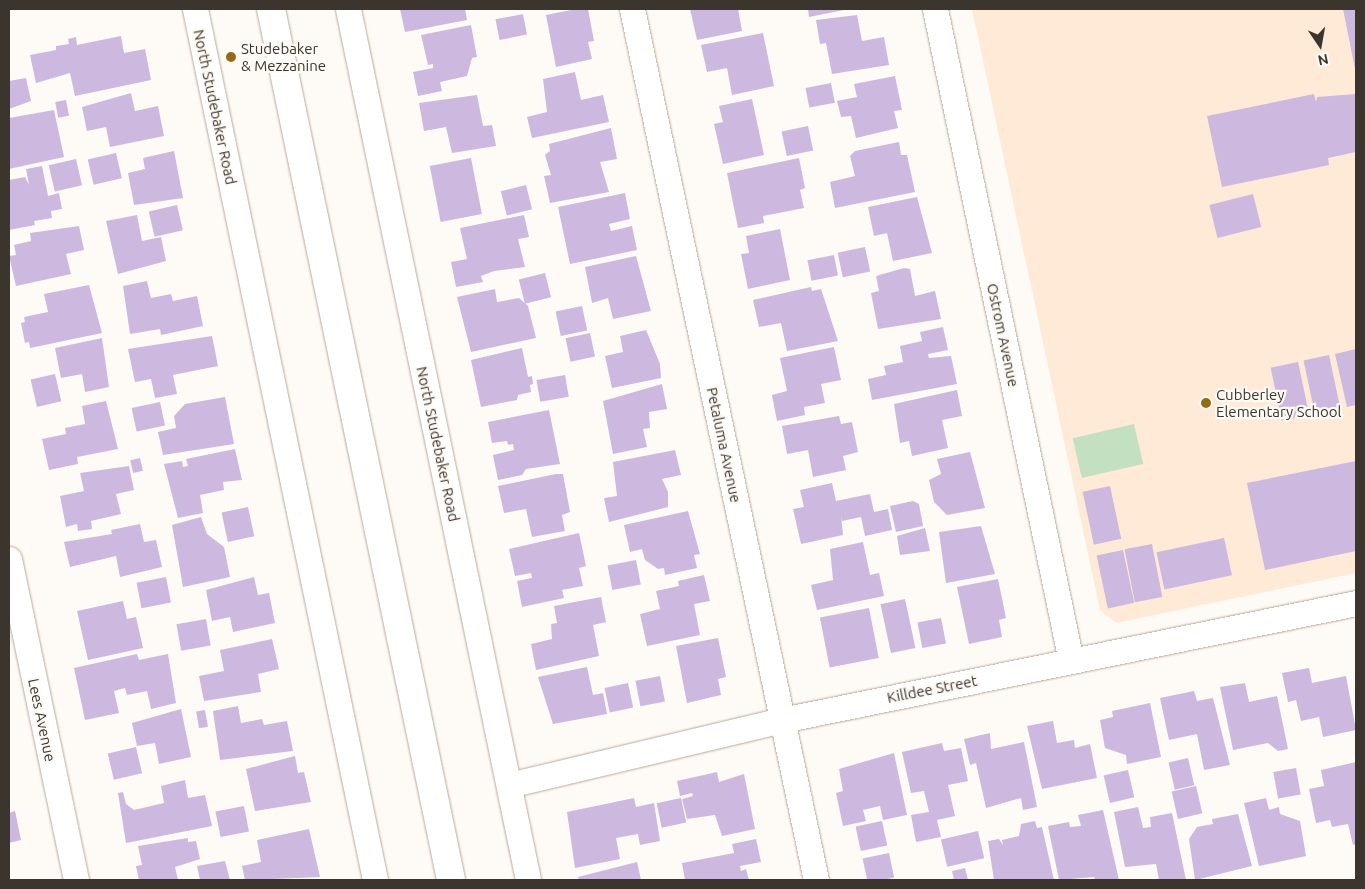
<!DOCTYPE html>
<html>
<head>
<meta charset="utf-8">
<style>
	body { margin:0 }
	#map { position:relative; width:1365px; height:889px; overflow:hidden; background:#fefaf6; font-family:Ubuntu,sans-serif }
	div>[style] { position:absolute }
	.built>* { inset:0; background:#feead7 }
	.green>* { inset:0; background:#c3e1c1; transform-origin:0 0 }
	.building>* { inset:0; background:#cdb8e0; transform-origin:0 0 }
	.roads { filter:drop-shadow(0 0 1px #baa998) drop-shadow(0 0 1px #baa998) }
	.street>* { height:25px; margin:-12.5px; padding:0 12.5px; transform-origin:12.5px; border-radius:12.5px; background:#fff }
	.secondary>* { height:28px; margin:-14px; padding:0 14px; transform-origin:14px; border-radius:14px; background:#fff }
	.dots>* { width:14px; height:14px; translate:-50% -50%; box-sizing:border-box; border:2px solid #fefaf6; border-radius:50% }
	span { translate:-50% -50%; white-space:nowrap; text-align:center; line-height:1.15; -webkit-text-stroke:4.5px #fefaf6; paint-order:stroke }
	.poi-label { font-size:15px; color:#3c352e }
	.left { translate:0 -50%; text-align:left }
	.street-label { font-size:15px; color:#3c352e }
	.frame { position:absolute; inset:0; border:10px solid #3c352e; pointer-events:none }
	.north { position:absolute; left:1295px; top:20px; width:50px; height:50px; -webkit-text-stroke:4px #fefaf6; paint-order:stroke; rotate:168deg; font-size:14px; font-weight:700; line-height:20px; text-align:center; color:#3c352e }
	.north::after { content:''; display:block; margin:auto; width:18px; height:22px; background:#3c352e; clip-path:polygon(50% 0,100% 100%,50% 72%,0 100%) }
</style>
</head>
<body>
<div id="map">
	<div class="built">
		<div style="clip-path:polygon(972px 9px,1356px 9px,1356px 573px,1116px 623px,1100px 610px)"></div>
	</div>
	<div class="green">
		<div style="left:1134px;top:424px;width:41px;height:63px;rotate:77deg"></div>
	</div>
	<div class="building">
		<div style="clip-path:polygon(400px 9px,465px 9px,467px 20px,405px 32px)"></div>
		<div style="clip-path:polygon(576px 9px,588px 9px,594px 41px,588px 42px,592px 59px,556px 67px,546px 15px)"></div>
		<div style="clip-path:polygon(690px 9px,738px 9px,742px 31px,697px 40px)"></div>
		<div style="clip-path:polygon(808px 9px,844px 9px,844px 10px,809px 17px)"></div>
		<div style="clip-path:polygon(1343px 9px,1356px 9px,1356px 69px,1355px 69px)"></div>
		<div style="left:523px;top:14px;width:21px;height:28px;rotate:79deg"></div>
		<div style="clip-path:polygon(857px 15px,862px 41px,884px 37px,889px 65px,832px 74px,826px 43px,820px 44px,816px 20px)"></div>
		<div style="clip-path:polygon(471px 25px,477px 57px,472px 58px,467px 76px,440px 82px,442px 91px,418px 96px,413px 72px,433px 68px,433px 64px,428px 65px,421px 35px)"></div>
		<div style="clip-path:polygon(763px 33px,774px 86px,732px 95px,727px 68px,707px 72px,701px 45px)"></div>
		<div style="clip-path:polygon(121px 36px,124px 53px,145px 49px,151px 80px,75px 96px,70px 73px,36px 83px,30px 55px,56px 50px,56px 46px,69px 44px,68px 39px,76px 37px,77px 45px)"></div>
		<div style="clip-path:polygon(575px 72px,581px 100px,603px 95px,609px 122px,532px 138px,527px 117px,547px 112px,543px 79px)"></div>
		<div style="clip-path:polygon(895px 76px,902px 110px,894px 111px,898px 128px,856px 138px,851px 116px,841px 117px,837px 101px,857px 97px,854px 84px)"></div>
		<div style="clip-path:polygon(26px 78px,31px 101px,9px 109px,9px 81px)"></div>
		<div style="left:831px;top:83px;width:20px;height:26px;rotate:79deg"></div>
		<div style="clip-path:polygon(131px 93px,135px 111px,158px 106px,164px 136px,110px 147px,106px 127px,87px 131px,82px 107px)"></div>
		<div style="clip-path:polygon(1314px 94px,1316px 102px,1317px 97px,1356px 94px,1356px 152px,1328px 158px,1329px 165px,1222px 187px,1207px 116px)"></div>
		<div style="clip-path:polygon(477px 95px,483px 126px,492px 125px,496px 146px,452px 153px,446px 127px,424px 131px,419px 103px)"></div>
		<div style="clip-path:polygon(752px 99px,764px 155px,723px 164px,714px 124px,723px 122px,719px 106px)"></div>
		<div style="left:66px;top:100px;width:16px;height:11px;rotate:79deg"></div>
		<div style="clip-path:polygon(54px 110px,64px 157px,9px 169px,9px 118px)"></div>
		<div style="left:808px;top:126px;width:25px;height:27px;rotate:78deg"></div>
		<div style="clip-path:polygon(611px 128px,617px 159px,600px 162px,609px 192px,550px 203px,544px 176px,551px 175px,545px 155px,550px 151px,549px 144px)"></div>
		<div style="clip-path:polygon(899px 142px,901px 155px,907px 155px,915px 192px,835px 208px,830px 182px,855px 176px,850px 156px,855px 151px)"></div>
		<div style="clip-path:polygon(174px 151px,183px 198px,134px 205px,128px 173px,145px 169px,143px 158px)"></div>
		<div style="left:116px;top:153px;width:26px;height:29px;rotate:77deg"></div>
		<div style="left:471px;top:158px;width:57px;height:42px;rotate:79deg"></div>
		<div style="clip-path:polygon(799px 158px,805px 188px,800px 190px,804px 208px,763px 216px,764px 223px,738px 228px,727px 173px)"></div>
		<div style="left:76px;top:159px;width:27px;height:28px;rotate:77deg"></div>
		<div style="clip-path:polygon(42px 166px,48px 196px,59px 193px,62px 209px,51px 211px,52px 218px,34px 221px,35px 225px,9px 230px,9px 180px,25px 177px,29px 185px,26px 169px)"></div>
		<div style="left:526px;top:185px;width:25px;height:26px;rotate:76deg"></div>
		<div style="clip-path:polygon(625px 193px,630px 219px,609px 224px,611px 231px,632px 226px,637px 250px,570px 264px,558px 207px)"></div>
		<div style="left:1253px;top:194px;width:34px;height:45px;rotate:76deg"></div>
		<div style="clip-path:polygon(917px 197px,932px 253px,893px 261px,887px 233px,874px 236px,868px 207px)"></div>
		<div style="left:177px;top:205px;width:26px;height:29px;rotate:77deg"></div>
		<div style="clip-path:polygon(137px 215px,142px 241px,161px 237px,166px 261px,118px 274px,106px 221px)"></div>
		<div style="clip-path:polygon(524px 215px,529px 237px,518px 239px,525px 267px,494px 271px,481px 276px,483px 282px,456px 287px,451px 262px,467px 259px,460px 228px)"></div>
		<div style="clip-path:polygon(79px 226px,84px 250px,66px 254px,71px 274px,16px 286px,9px 256px,16px 255px,14px 245px,31px 241px,30px 233px)"></div>
		<div style="clip-path:polygon(780px 229px,790px 280px,748px 289px,741px 254px,749px 253px,746px 236px)"></div>
		<div style="left:865px;top:247px;width:25px;height:28px;rotate:78deg"></div>
		<div style="left:834px;top:255px;width:21px;height:27px;rotate:79deg"></div>
		<div style="clip-path:polygon(636px 256px,651px 311px,613px 319px,608px 298px,592px 303px,585px 267px)"></div>
		<div style="clip-path:polygon(904px 268px,910px 269px,915px 296px,935px 291px,941px 319px,878px 329px,871px 293px,879px 291px,876px 276px)"></div>
		<div style="left:545px;top:273px;width:25px;height:27px;rotate:76deg"></div>
		<div style="clip-path:polygon(147px 281px,151px 298px,171px 294px,173px 301px,197px 296px,203px 326px,161px 335px,160px 329px,130px 334px,123px 286px)"></div>
		<div style="clip-path:polygon(89px 285px,102px 333px,30px 348px,29px 342px,25px 343px,21px 323px,25px 322px,24px 317px,48px 312px,44px 294px)"></div>
		<div style="clip-path:polygon(811px 287px,812px 291px,821px 289px,838px 341px,787px 351px,781px 323px,759px 327px,753px 300px)"></div>
		<div style="clip-path:polygon(495px 289px,497px 302px,519px 298px,528px 306px,536px 338px,471px 352px,457px 297px)"></div>
		<div style="left:582px;top:306px;width:25px;height:27px;rotate:78deg"></div>
		<div style="clip-path:polygon(943px 327px,948px 350px,928px 354px,929px 358px,951px 356px,957px 384px,872px 400px,868px 379px,886px 375px,884px 366px,903px 362px,900px 346px,922px 341px,920px 332px)"></div>
		<div style="clip-path:polygon(646px 330px,660px 364px,661px 378px,612px 388px,605px 356px,623px 352px,620px 336px)"></div>
		<div style="left:590px;top:333px;width:24px;height:25px;rotate:78deg"></div>
		<div style="clip-path:polygon(212px 336px,218px 366px,173px 375px,177px 394px,155px 398px,151px 379px,135px 382px,128px 349px)"></div>
		<div style="clip-path:polygon(102px 338px,109px 387px,85px 392px,82px 374px,61px 378px,55px 348px)"></div>
		<div style="clip-path:polygon(834px 347px,841px 380px,821px 384px,825px 403px,804px 407px,805px 415px,777px 421px,772px 395px,787px 391px,780px 358px)"></div>
		<div style="clip-path:polygon(522px 348px,528px 377px,532px 376px,533px 384px,530px 385px,531px 392px,518px 395px,517px 400px,481px 407px,471px 360px)"></div>
		<div style="clip-path:polygon(1356px 349px,1356px 405px,1347px 407px,1335px 354px)"></div>
		<div style="left:1329px;top:355px;width:54px;height:26px;rotate:78deg"></div>
		<div style="left:1298px;top:362px;width:54px;height:28px;rotate:78deg"></div>
		<div style="left:55px;top:374px;width:28px;height:25px;rotate:77deg"></div>
		<div style="left:565px;top:375px;width:22px;height:29px;rotate:80deg"></div>
		<div style="clip-path:polygon(662px 384px,667px 409px,649px 412px,650px 428px,643px 429px,647px 447px,613px 454px,603px 401px)"></div>
		<div style="clip-path:polygon(957px 390px,962px 416px,942px 420px,948px 448px,912px 456px,909px 441px,900px 443px,894px 404px)"></div>
		<div style="clip-path:polygon(225px 397px,234px 444px,163px 455px,158px 432px,176px 428px,174px 416px,185px 404px)"></div>
		<div style="clip-path:polygon(106px 401px,118px 449px,77px 457px,78px 464px,49px 470px,42px 439px,66px 434px,65px 428px,85px 424px,82px 406px)"></div>
		<div style="left:160px;top:402px;width:24px;height:29px;rotate:78deg"></div>
		<div style="clip-path:polygon(549px 410px,560px 464px,526px 469px,522px 475px,498px 480px,493px 455px,514px 450px,513px 444px,508px 445px,507px 441px,492px 443px,488px 422px)"></div>
		<div style="clip-path:polygon(839px 416px,841px 424px,852px 422px,858px 452px,843px 456px,846px 470px,813px 477px,808px 450px,787px 454px,782px 426px)"></div>
		<div style="clip-path:polygon(235px 449px,242px 480px,223px 482px,224px 490px,200px 495px,203px 513px,178px 518px,164px 464px,182px 461px,183px 467px,188px 466px,186px 459px)"></div>
		<div style="clip-path:polygon(675px 450px,681px 475px,662px 479px,668px 492px,668px 507px,609px 522px,604px 498px,617px 496px,613px 462px)"></div>
		<div style="clip-path:polygon(970px 452px,985px 508px,947px 515px,934px 502px,929px 480px,941px 474px,937px 459px)"></div>
		<div style="left:140px;top:458px;width:13px;height:10px;rotate:77deg"></div>
		<div style="clip-path:polygon(1356px 461px,1356px 551px,1265px 570px,1247px 483px)"></div>
		<div style="clip-path:polygon(129px 466px,134px 490px,116px 494px,121px 514px,91px 521px,92px 529px,78px 531px,77px 524px,66px 527px,60px 496px,84px 491px,80px 473px)"></div>
		<div style="clip-path:polygon(556px 474px,563px 474px,570px 512px,562px 515px,565px 531px,532px 537px,526px 509px,504px 513px,498px 486px)"></div>
		<div style="clip-path:polygon(832px 483px,836px 501px,870px 494px,874px 512px,888px 509px,892px 530px,865px 536px,861px 517px,842px 521px,841px 515px,843px 535px,801px 544px,793px 509px,804px 507px,800px 490px)"></div>
		<div style="left:1110px;top:486px;width:54px;height:28px;rotate:78deg"></div>
		<div style="clip-path:polygon(913px 501px,919px 504px,923px 526px,896px 532px,890px 506px)"></div>
		<div style="left:248px;top:507px;width:30px;height:27px;rotate:78deg"></div>
		<div style="clip-path:polygon(688px 511px,700px 554px,694px 555px,697px 568px,665px 575px,664px 568px,658px 569px,645px 560px,642px 549px,630px 552px,624px 525px)"></div>
		<div style="clip-path:polygon(201px 517px,207px 534px,224px 547px,230px 577px,183px 587px,172px 525px)"></div>
		<div style="clip-path:polygon(140px 524px,144px 542px,156px 540px,162px 567px,120px 577px,116px 556px,70px 567px,64px 542px,112px 534px,111px 530px)"></div>
		<div style="clip-path:polygon(981px 526px,995px 574px,946px 583px,939px 532px)"></div>
		<div style="clip-path:polygon(925px 528px,930px 551px,900px 555px,897px 536px)"></div>
		<div style="clip-path:polygon(579px 533px,586px 566px,579px 568px,583px 586px,562px 590px,564px 598px,522px 607px,517px 581px,532px 578px,531px 573px,515px 576px,509px 549px)"></div>
		<div style="left:1224px;top:538px;width:38px;height:69px;rotate:78deg"></div>
		<div style="clip-path:polygon(863px 542px,870px 575px,879px 573px,884px 596px,817px 610px,811px 585px,833px 580px,830px 549px)"></div>
		<div style="left:1152px;top:544px;width:54px;height:28px;rotate:79deg"></div>
		<div style="left:1123px;top:550px;width:54px;height:27px;rotate:78deg"></div>
		<div style="left:636px;top:560px;width:25px;height:29px;rotate:79deg"></div>
		<div style="clip-path:polygon(704px 575px,710px 601px,694px 604px,700px 635px,647px 646px,640px 614px,660px 609px,656px 591px,679px 586px,678px 581px)"></div>
		<div style="left:166px;top:577px;width:26px;height:30px;rotate:79deg"></div>
		<div style="clip-path:polygon(254px 577px,258px 595px,269px 593px,275px 623px,233px 632px,230px 617px,212px 621px,206px 590px)"></div>
		<div style="clip-path:polygon(998px 579px,1006px 618px,999px 620px,1002px 637px,969px 644px,957px 587px)"></div>
		<div style="clip-path:polygon(601px 597px,606px 622px,593px 625px,599px 656px,536px 670px,531px 644px,552px 639px,551px 624px,557px 623px,554px 606px)"></div>
		<div style="left:905px;top:599px;width:50px;height:25px;rotate:78deg"></div>
		<div style="clip-path:polygon(123px 601px,127px 619px,136px 617px,143px 648px,88px 660px,77px 611px)"></div>
		<div style="left:869px;top:608px;width:51px;height:50px;rotate:79deg"></div>
		<div style="left:941px;top:618px;width:26px;height:24px;rotate:79deg"></div>
		<div style="left:206px;top:619px;width:27px;height:30px;rotate:80deg"></div>
		<div style="clip-path:polygon(718px 638px,726px 677px,718px 679px,721px 695px,687px 703px,676px 646px)"></div>
		<div style="clip-path:polygon(272px 639px,279px 669px,258px 674px,261px 692px,204px 701px,199px 676px,224px 671px,220px 650px)"></div>
		<div style="clip-path:polygon(137px 654px,139px 660px,168px 654px,176px 703px,151px 709px,147px 691px,127px 695px,125px 688px,114px 691px,119px 713px,85px 720px,74px 668px)"></div>
		<div style="clip-path:polygon(587px 667px,593px 695px,603px 693px,607px 714px,553px 724px,538px 677px)"></div>
		<div style="clip-path:polygon(1309px 668px,1312px 683px,1346px 676px,1356px 730px,1323px 737px,1319px 717px,1301px 721px,1296px 700px,1288px 702px,1282px 673px)"></div>
		<div style="left:660px;top:676px;width:26px;height:25px;rotate:79deg"></div>
		<div style="left:628px;top:683px;width:25px;height:24px;rotate:78deg"></div>
		<div style="clip-path:polygon(1245px 683px,1249px 702px,1277px 696px,1288px 749px,1278px 751px,1268px 743px,1233px 750px,1220px 687px)"></div>
		<div style="clip-path:polygon(1194px 691px,1197px 701px,1213px 698px,1230px 765px,1204px 770px,1197px 734px,1169px 740px,1160px 698px)"></div>
		<div style="clip-path:polygon(1150px 703px,1161px 757px,1127px 764px,1126px 755px,1105px 748px,1100px 720px,1113px 717px,1112px 711px)"></div>
		<div style="clip-path:polygon(238px 706px,241px 723px,262px 719px,264px 725px,287px 721px,293px 751px,220px 760px,213px 711px)"></div>
		<div style="clip-path:polygon(181px 709px,191px 757px,159px 764px,155px 743px,137px 746px,132px 723px)"></div>
		<div style="left:205px;top:710px;width:17px;height:9px;rotate:80deg"></div>
		<div style="clip-path:polygon(1053px 721px,1057px 743px,1074px 740px,1075px 748px,1090px 744px,1097px 778px,1042px 789px,1027px 726px)"></div>
		<div style="clip-path:polygon(990px 733px,991px 749px,1024px 742px,1037px 807px,1023px 810px,1021px 798px,986px 808px,976px 763px,970px 765px,964px 739px)"></div>
		<div style="clip-path:polygon(942px 743px,944px 751px,961px 748px,968px 781px,948px 785px,955px 816px,937px 820px,941px 837px,916px 842px,911px 815px,929px 812px,924px 791px,911px 793px,902px 752px)"></div>
		<div style="left:136px;top:747px;width:27px;height:29px;rotate:77deg"></div>
		<div style="clip-path:polygon(894px 753px,907px 815px,883px 820px,880px 806px,863px 810px,866px 821px,843px 826px,836px 793px,843px 791px,839px 769px)"></div>
		<div style="clip-path:polygon(295px 756px,298px 773px,304px 772px,311px 802px,255px 811px,246px 769px)"></div>
		<div style="left:1188px;top:758px;width:28px;height:20px;rotate:77deg"></div>
		<div style="clip-path:polygon(1356px 762px,1356px 844px,1353px 845px,1348px 824px,1332px 827px,1330px 820px,1316px 823px,1309px 789px,1324px 786px,1321px 770px)"></div>
		<div style="left:1296px;top:768px;width:27px;height:23px;rotate:80deg"></div>
		<div style="left:1128px;top:770px;width:28px;height:25px;rotate:77deg"></div>
		<div style="clip-path:polygon(717px 772px,719px 782px,744px 774px,755px 829px,722px 836px,715px 815px,687px 819px,682px 799px,693px 796px,692px 793px,680px 796px,677px 781px)"></div>
		<div style="clip-path:polygon(185px 780px,188px 798px,205px 795px,212px 826px,126px 843px,118px 793px,123px 792px,126px 804px,134px 810px,164px 803px,161px 786px)"></div>
		<div style="left:1196px;top:786px;width:28px;height:25px;rotate:77deg"></div>
		<div style="clip-path:polygon(634px 798px,636px 807px,654px 803px,660px 841px,640px 845px,638px 834px,616px 838px,620px 859px,575px 868px,567px 812px)"></div>
		<div style="left:681px;top:798px;width:25px;height:25px;rotate:78deg"></div>
		<div style="clip-path:polygon(1266px 798px,1269px 810px,1279px 807px,1280px 814px,1300px 821px,1306px 856px,1259px 866px,1244px 803px)"></div>
		<div style="left:244px;top:806px;width:26px;height:29px;rotate:79deg"></div>
		<div style="clip-path:polygon(1138px 807px,1143px 828px,1151px 827px,1150px 817px,1172px 813px,1186px 880px,1159px 880px,1156px 864px,1125px 867px,1114px 812px)"></div>
		<div style="clip-path:polygon(1103px 810px,1119px 880px,1095px 880px,1094px 877px,1059px 880px,1048px 826px,1069px 822px,1070px 827px,1081px 826px,1078px 815px)"></div>
		<div style="clip-path:polygon(15px 811px,21px 840px,9px 843px,9px 813px)"></div>
		<div style="clip-path:polygon(1238px 814px,1252px 866px,1195px 880px,1189px 839px,1197px 827px,1213px 824px,1212px 819px)"></div>
		<div style="left:882px;top:821px;width:25px;height:27px;rotate:78deg"></div>
		<div style="clip-path:polygon(1035px 821px,1037px 828px,1042px 827px,1054px 880px,994px 880px,988px 841px,999px 839px,1003px 845px,1002px 840px,1019px 836px,1021px 824px)"></div>
		<div style="clip-path:polygon(309px 829px,320px 877px,245px 880px,242px 866px,261px 862px,257px 840px)"></div>
		<div style="left:978px;top:831px;width:28px;height:38px;rotate:77deg"></div>
		<div style="clip-path:polygon(188px 838px,188px 842px,196px 841px,200px 859px,175px 867px,178px 880px,139px 880px,136px 866px,142px 865px,138px 846px)"></div>
		<div style="clip-path:polygon(756px 839px,761px 862px,740px 866px,741px 871px,746px 869px,749px 880px,685px 880px,682px 863px,734px 853px,732px 844px)"></div>
		<div style="left:889px;top:853px;width:25px;height:27px;rotate:78deg"></div>
		<div style="clip-path:polygon(225px 861px,230px 880px,200px 880px,197px 866px)"></div>
		<div style="clip-path:polygon(637px 862px,641px 880px,579px 880px,578px 877px)"></div>
		<div style="clip-path:polygon(965px 868px,968px 880px,954px 880px,952px 871px)"></div>
	</div>
	<div class="roads">
		<div class="street">
			<div style="left:195px;top:9px;width:889px;rotate:78.32deg"></div>
			<div style="left:348px;top:9px;width:889px;rotate:78.32deg"></div>
			<div style="left:632px;top:9px;width:890px;rotate:78.07deg"></div>
			<div style="left:935px;top:9px;width:666px;rotate:78.22deg"></div>
			<div style="left:9px;top:559px;width:328px;rotate:78.2deg"></div>
			<div style="left:509px;top:785px;width:281px;rotate:-13.4deg"></div>
			<div style="left:782px;top:720px;width:586px;rotate:-11.52deg"></div>
		</div>
		<div class="secondary">
			<div style="left:271px;top:9px;width:889px;rotate:78.32deg"></div>
		</div>
	</div>
	<div class="dots">
		<div style="left:231px;top:57px;background:#926b13"></div>
		<div style="left:1206px;top:403px;background:#926b13"></div>
	</div>
	<div class="poi-label">
		<span class="left" style="left:241px;top:57px">Studebaker<br>&amp; Mezzanine</span>
		<span class="left" style="left:1216px;top:403px">Cubberley<br>Elementary School</span>
	</div>
	<div class="street-label">
		<span style="left:215px;top:107px;rotate:78deg">North Studebaker Road</span>
		<span style="left:1003px;top:335px;rotate:78deg">Ostrom Avenue</span>
		<span style="left:438px;top:444px;rotate:78deg">North Studebaker Road</span>
		<span style="left:724px;top:445px;rotate:78deg">Petaluma Avenue</span>
		<span style="left:932px;top:689px;rotate:-11deg">Killdee Street</span>
		<span style="left:42px;top:720px;rotate:78deg">Lees Avenue</span>
	</div>
	<div class="frame"></div>
	<div class="north">N</div>
</div>
</body>
</html>
